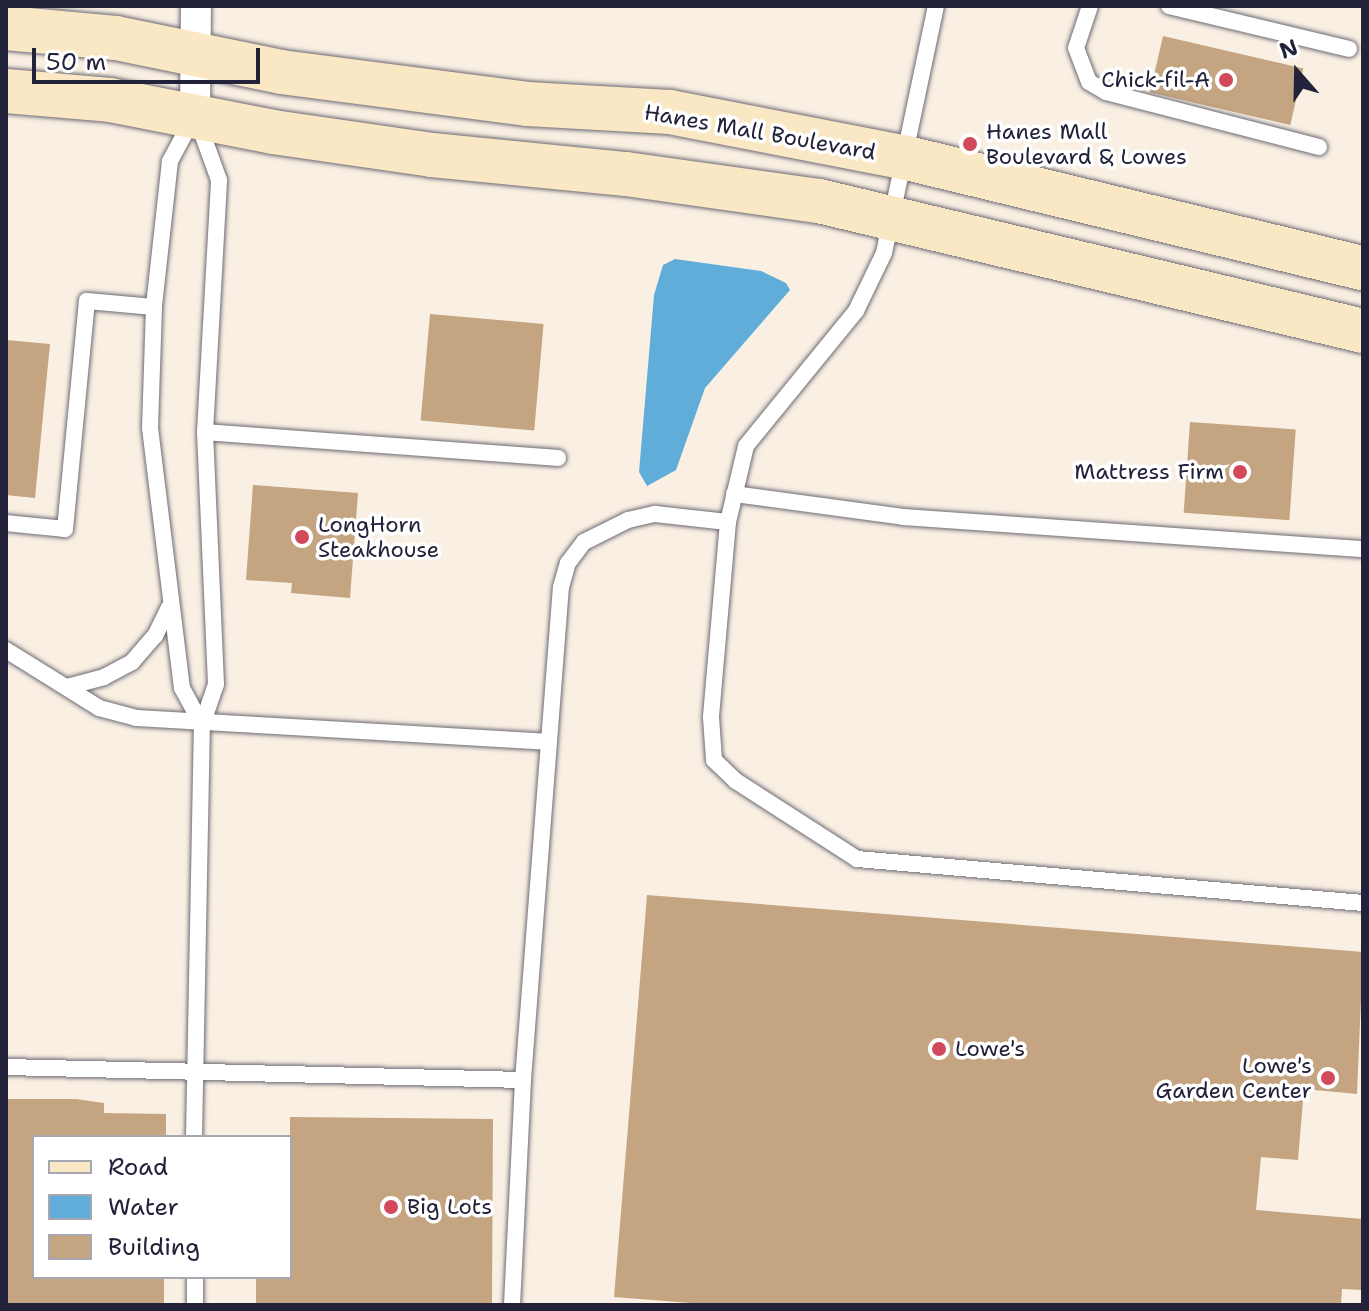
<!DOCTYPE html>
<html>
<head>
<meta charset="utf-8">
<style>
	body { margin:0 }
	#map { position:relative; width:1369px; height:1311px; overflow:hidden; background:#f9f0e3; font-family:"Shantell Sans",sans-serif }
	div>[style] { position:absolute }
	.water>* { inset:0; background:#5fadd8 }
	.building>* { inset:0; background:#c4a481; transform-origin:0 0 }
	.roads { filter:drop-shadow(0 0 2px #6d6a76) drop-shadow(0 0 2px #6d6a76) }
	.lane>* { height:16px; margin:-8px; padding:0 8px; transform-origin:8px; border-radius:8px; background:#fff }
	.street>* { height:30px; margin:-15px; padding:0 15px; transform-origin:15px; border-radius:15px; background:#fff }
	.secondary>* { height:44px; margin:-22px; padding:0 22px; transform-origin:22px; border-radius:22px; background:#fae7c3 }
	.dots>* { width:22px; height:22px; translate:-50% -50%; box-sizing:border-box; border:4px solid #fff; border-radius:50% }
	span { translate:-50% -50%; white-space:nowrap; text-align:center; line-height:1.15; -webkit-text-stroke:7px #fff; paint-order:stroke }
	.poi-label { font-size:22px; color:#22223b }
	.right { translate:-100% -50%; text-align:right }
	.left { translate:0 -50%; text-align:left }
	.street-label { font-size:22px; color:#22223b }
	.frame { position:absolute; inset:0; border:8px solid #22223b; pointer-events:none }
	.legend { position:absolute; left:32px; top:1135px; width:260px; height:144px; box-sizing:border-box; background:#fff; border:2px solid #a7a7b1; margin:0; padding:10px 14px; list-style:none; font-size:24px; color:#22223b }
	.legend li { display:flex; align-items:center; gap:16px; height:40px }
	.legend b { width:40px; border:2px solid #a7a7b1 }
	.north { position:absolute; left:1257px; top:32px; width:80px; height:80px; -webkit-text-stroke:6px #fff; paint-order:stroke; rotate:340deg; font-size:22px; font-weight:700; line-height:32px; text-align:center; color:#22223b }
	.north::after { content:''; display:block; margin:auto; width:28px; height:36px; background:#22223b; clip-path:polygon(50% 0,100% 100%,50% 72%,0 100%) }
	.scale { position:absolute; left:32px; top:48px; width:228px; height:36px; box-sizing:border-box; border:4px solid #22223b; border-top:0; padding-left:10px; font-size:24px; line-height:28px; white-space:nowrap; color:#22223b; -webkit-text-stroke:6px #fff; paint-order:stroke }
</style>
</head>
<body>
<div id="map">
	<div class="water">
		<div style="clip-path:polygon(675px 259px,761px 271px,786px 283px,790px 290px,705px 388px,676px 470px,647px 486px,639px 472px,654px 295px,663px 265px)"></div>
	</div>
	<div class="building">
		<div style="left:1163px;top:36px;width:144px;height:58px;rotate:13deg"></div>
		<div style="left:430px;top:314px;width:114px;height:107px;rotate:5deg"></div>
		<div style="clip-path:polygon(6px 340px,50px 344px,35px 498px,6px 495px)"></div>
		<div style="left:1190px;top:422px;width:106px;height:91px;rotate:4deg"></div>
		<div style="clip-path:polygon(253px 485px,358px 493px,350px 598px,291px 593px,292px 583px,246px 580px)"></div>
		<div style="clip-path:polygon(647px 895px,1363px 952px,1357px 1094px,1304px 1089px,1298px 1160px,1261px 1157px,1256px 1210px,1363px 1219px,1363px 1290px,1342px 1289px,1341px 1305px,716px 1305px,614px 1297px)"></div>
		<div style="clip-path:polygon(6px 1099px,76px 1099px,104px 1103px,104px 1113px,166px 1114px,166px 1137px,34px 1137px,34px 1277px,164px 1277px,164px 1305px,6px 1305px)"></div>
		<div style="clip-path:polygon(290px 1117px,493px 1119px,492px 1305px,256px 1305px,256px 1277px,290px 1277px)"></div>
	</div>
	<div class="roads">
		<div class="lane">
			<div style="left:936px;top:6px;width:252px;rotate:101.9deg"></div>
			<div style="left:884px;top:253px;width:64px;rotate:115.8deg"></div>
			<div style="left:856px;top:311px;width:174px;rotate:129.2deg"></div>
			<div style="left:746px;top:446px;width:78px;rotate:103.3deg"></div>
			<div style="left:728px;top:522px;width:196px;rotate:95deg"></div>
			<div style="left:711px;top:717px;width:43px;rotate:86deg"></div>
			<div style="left:714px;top:760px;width:30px;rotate:44deg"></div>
			<div style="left:736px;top:781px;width:144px;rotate:32.8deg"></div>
			<div style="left:857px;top:859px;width:508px;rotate:4.97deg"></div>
			<div style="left:1090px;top:6px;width:44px;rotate:108.4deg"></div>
			<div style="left:1076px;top:48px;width:36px;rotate:69deg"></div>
			<div style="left:1089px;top:82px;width:20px;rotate:30deg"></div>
			<div style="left:1106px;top:92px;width:220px;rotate:14.5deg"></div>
			<div style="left:1169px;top:6px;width:185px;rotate:13.4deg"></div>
			<div style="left:192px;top:120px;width:47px;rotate:118.2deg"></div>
			<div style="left:170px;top:161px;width:147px;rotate:96.3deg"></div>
			<div style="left:154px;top:307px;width:121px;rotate:91.9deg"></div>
			<div style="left:150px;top:428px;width:262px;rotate:83deg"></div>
			<div style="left:182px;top:688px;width:42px;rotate:61.6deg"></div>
			<div style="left:205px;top:432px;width:354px;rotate:4.2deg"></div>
			<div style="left:734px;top:494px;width:172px;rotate:7.7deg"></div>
			<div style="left:904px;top:517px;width:460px;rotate:4deg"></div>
			<div style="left:6px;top:523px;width:59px;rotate:5.8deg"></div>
			<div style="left:65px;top:529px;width:229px;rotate:-84.5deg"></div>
			<div style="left:87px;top:301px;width:67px;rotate:5.1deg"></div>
			<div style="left:6px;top:650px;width:110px;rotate:31.9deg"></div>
			<div style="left:99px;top:708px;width:38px;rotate:15deg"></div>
			<div style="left:136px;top:718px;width:412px;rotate:3.3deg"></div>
			<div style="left:67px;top:687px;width:38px;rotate:-15deg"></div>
			<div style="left:104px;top:677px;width:32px;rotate:-28deg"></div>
			<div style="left:132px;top:662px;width:35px;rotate:-49deg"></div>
			<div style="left:155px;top:636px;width:32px;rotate:-64deg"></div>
			<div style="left:6px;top:1067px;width:517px;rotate:1.44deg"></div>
			<div style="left:194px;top:1137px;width:412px;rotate:-88.9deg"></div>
			<div style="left:202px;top:725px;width:43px;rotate:-71.1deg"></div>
			<div style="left:216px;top:684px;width:252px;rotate:-92.5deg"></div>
			<div style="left:205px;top:432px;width:252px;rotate:-86.8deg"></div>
			<div style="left:219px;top:180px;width:62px;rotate:-109.9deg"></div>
			<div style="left:195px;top:1277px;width:28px;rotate:90deg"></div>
			<div style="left:512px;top:1305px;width:225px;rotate:-87.2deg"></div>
			<div style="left:523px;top:1080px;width:494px;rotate:-85.6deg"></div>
			<div style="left:561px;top:587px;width:25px;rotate:-74deg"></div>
			<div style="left:568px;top:563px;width:26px;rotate:-53deg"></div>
			<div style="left:584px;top:542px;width:49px;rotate:-26.6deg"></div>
			<div style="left:628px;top:520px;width:28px;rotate:-13deg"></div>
			<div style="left:655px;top:514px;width:73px;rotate:6.3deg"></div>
		</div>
		<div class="street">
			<div style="left:195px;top:114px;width:108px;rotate:-89.5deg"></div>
		</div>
		<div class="secondary">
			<div style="left:6px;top:28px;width:110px;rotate:5.2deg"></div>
			<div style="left:116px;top:38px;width:168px;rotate:11.6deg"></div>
			<div style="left:281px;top:72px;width:248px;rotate:7.4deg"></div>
			<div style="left:527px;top:104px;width:143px;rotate:3.2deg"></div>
			<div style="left:670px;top:112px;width:241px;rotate:11deg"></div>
			<div style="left:907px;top:158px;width:469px;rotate:13.6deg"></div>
			<div style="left:6px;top:91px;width:104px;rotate:4.9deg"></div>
			<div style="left:110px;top:100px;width:166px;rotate:11.1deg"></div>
			<div style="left:273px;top:132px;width:161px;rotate:8.2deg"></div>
			<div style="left:432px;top:155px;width:195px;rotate:5.6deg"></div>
			<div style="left:626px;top:174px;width:195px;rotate:8deg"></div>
			<div style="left:819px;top:201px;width:559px;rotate:13.44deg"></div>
		</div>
	</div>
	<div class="dots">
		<div style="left:1226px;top:80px;background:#d1495b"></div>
		<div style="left:970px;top:144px;background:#d1495b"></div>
		<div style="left:1240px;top:472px;background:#d1495b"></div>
		<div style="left:302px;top:537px;background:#d1495b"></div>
		<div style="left:939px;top:1049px;background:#d1495b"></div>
		<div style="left:1328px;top:1078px;background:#d1495b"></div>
		<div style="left:391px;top:1207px;background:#d1495b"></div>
	</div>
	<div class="poi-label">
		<span class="right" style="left:1210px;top:80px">Chick-fil-A</span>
		<span class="left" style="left:986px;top:144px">Hanes Mall<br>Boulevard &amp; Lowes</span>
		<span class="right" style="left:1224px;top:472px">Mattress Firm</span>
		<span class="left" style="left:318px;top:537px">LongHorn<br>Steakhouse</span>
		<span class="left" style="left:955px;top:1049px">Lowe's</span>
		<span class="right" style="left:1312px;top:1078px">Lowe's<br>Garden Center</span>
		<span class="left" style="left:407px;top:1207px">Big Lots</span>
	</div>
	<div class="street-label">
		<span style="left:760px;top:132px;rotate:10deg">Hanes Mall Boulevard</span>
	</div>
	<div class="frame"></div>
	<ul class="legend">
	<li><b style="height:10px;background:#fae7c3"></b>Road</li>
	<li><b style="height:22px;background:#5fadd8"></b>Water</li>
	<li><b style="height:22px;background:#c4a481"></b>Building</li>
	</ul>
	<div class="north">N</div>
	<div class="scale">50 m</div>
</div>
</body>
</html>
